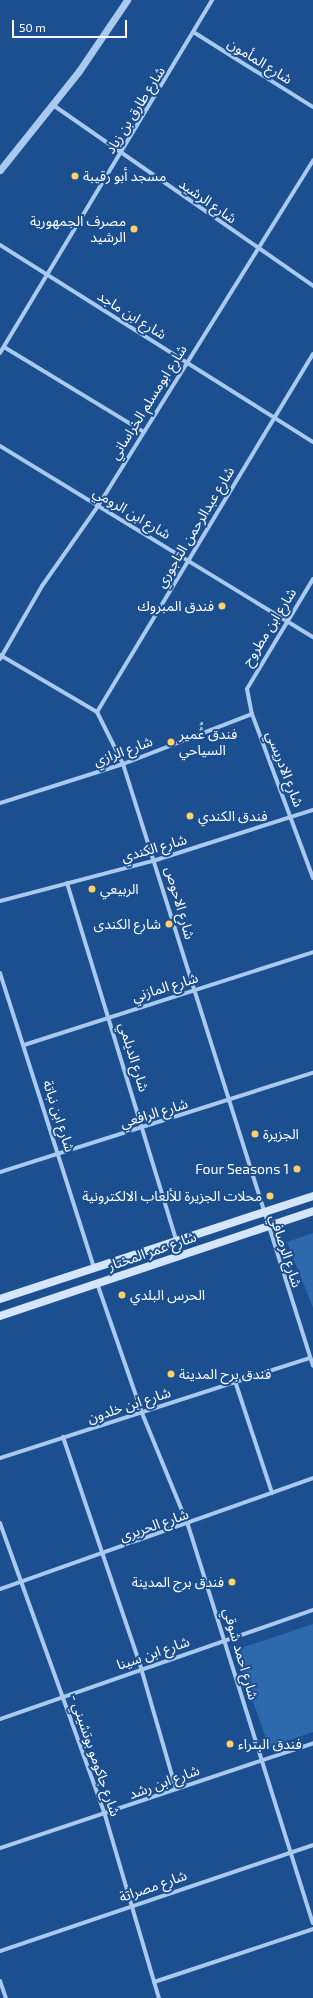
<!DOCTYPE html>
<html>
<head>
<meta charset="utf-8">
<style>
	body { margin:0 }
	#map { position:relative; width:313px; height:1998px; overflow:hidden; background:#1b4f8f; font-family:"Exo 2","Noto Sans Arabic",sans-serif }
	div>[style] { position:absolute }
	.green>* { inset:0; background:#2e69ad }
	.minor>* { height:4px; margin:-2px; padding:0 2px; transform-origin:2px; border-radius:2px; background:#a9c9ee }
	.tertiary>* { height:7px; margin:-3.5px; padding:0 3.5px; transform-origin:3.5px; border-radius:3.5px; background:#a9c9ee }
	.secondary>* { height:8px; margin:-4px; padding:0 4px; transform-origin:4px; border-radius:4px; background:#d6e6fa }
	.dots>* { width:11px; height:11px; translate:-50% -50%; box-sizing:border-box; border:2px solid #1b4f8f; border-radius:50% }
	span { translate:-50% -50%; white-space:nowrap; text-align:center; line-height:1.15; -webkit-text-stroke:4px #1b4f8f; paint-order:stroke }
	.street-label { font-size:14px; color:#fff }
	.poi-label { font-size:14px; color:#fff }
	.left { translate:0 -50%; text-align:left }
	.right { translate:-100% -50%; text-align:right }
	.scale { position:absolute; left:12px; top:20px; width:115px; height:18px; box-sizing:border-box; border:2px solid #fff; border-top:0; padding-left:5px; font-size:12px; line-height:14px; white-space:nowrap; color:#fff; -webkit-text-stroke:3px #1b4f8f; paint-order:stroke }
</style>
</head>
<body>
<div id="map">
	<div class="green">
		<div style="clip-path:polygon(313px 1233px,313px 1308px,287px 1242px)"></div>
		<div style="clip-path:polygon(313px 1624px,313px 1732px,269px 1747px,235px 1650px)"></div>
	</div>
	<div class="minor">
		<div style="left:195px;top:33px;width:139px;rotate:32.1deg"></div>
		<div style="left:53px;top:105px;width:317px;rotate:34.8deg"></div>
		<div style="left:0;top:245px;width:370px;rotate:32.2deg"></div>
		<div style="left:4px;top:347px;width:162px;rotate:31.3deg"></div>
		<div style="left:0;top:353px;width:412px;rotate:-59deg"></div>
		<div style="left:0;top:446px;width:367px;rotate:31.4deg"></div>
		<div style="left:313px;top:579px;width:128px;rotate:121deg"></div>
		<div style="left:247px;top:689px;width:25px;rotate:79deg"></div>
		<div style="left:252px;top:714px;width:175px;rotate:69.6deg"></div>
		<div style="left:0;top:655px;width:113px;rotate:30.4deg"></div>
		<div style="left:97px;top:712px;width:58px;rotate:63.4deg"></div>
		<div style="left:123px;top:764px;width:631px;rotate:72.48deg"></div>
		<div style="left:0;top:659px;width:84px;rotate:-60.1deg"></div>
		<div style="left:42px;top:586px;width:98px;rotate:-55deg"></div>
		<div style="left:98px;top:506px;width:407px;rotate:-58.1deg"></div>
		<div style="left:97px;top:712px;width:418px;rotate:-58.9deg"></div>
		<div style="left:0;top:803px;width:129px;rotate:-17.6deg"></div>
		<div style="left:123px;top:764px;width:138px;rotate:-21.2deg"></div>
		<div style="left:67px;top:883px;width:373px;rotate:73deg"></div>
		<div style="left:0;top:901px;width:161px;rotate:-14.7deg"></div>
		<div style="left:156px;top:860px;width:165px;rotate:-17.7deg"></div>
		<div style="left:0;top:973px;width:309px;rotate:72.3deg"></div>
		<div style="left:24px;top:1045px;width:304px;rotate:-17.8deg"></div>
		<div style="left:0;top:1172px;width:328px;rotate:-17.6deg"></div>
		<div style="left:97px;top:1283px;width:138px;rotate:70.9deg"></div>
		<div style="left:142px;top:1413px;width:121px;rotate:67.7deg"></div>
		<div style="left:188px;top:1525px;width:417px;rotate:72.6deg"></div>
		<div style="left:235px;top:1381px;width:118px;rotate:71.7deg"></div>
		<div style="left:63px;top:1437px;width:244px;rotate:71.3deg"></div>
		<div style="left:141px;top:1668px;width:126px;rotate:73.9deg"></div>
		<div style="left:0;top:1458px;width:326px;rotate:-17.9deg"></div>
		<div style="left:0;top:1523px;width:310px;rotate:70.2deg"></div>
		<div style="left:105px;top:1815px;width:191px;rotate:73.6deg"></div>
		<div style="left:0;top:1589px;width:332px;rotate:-19.5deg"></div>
		<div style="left:0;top:1719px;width:331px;rotate:-19.2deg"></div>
		<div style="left:0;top:1848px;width:330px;rotate:-18.5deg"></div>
		<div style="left:0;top:1951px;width:330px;rotate:-18.7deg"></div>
		<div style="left:0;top:1981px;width:18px;rotate:71deg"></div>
		<div style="left:154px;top:1982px;width:168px;rotate:-18.4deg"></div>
	</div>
	<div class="tertiary">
		<div style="left:0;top:170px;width:127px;rotate:-51.4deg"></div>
		<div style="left:79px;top:71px;width:86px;rotate:-55.9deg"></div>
	</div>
	<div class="secondary">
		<div style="left:0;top:1299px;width:330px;rotate:-18.2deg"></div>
		<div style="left:0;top:1316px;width:330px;rotate:-18.5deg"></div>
	</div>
	<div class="dots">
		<div style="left:75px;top:176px;background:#ffd166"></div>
		<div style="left:134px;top:229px;background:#ffd166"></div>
		<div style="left:222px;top:606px;background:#ffd166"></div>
		<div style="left:171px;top:742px;background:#ffd166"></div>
		<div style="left:190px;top:816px;background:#ffd166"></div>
		<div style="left:92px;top:889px;background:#ffd166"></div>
		<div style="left:169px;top:924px;background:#ffd166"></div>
		<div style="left:255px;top:1134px;background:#ffd166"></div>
		<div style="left:297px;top:1169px;background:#ffd166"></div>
		<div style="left:270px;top:1196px;background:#ffd166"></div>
		<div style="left:122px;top:1295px;background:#ffd166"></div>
		<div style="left:171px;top:1374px;background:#ffd166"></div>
		<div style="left:232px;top:1582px;background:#ffd166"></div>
		<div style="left:230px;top:1744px;background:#ffd166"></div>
	</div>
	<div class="street-label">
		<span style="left:260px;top:61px;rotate:32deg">شارع المأمون</span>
		<span style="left:135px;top:110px;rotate:-58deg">شارع طارق بن زياد</span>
		<span style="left:208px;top:201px;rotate:35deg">شارع الرشيد</span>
		<span style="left:132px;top:315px;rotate:32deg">شارع ابن ماجد</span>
		<span style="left:148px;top:402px;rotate:-58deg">شارع ابومسلم الخراساني</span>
		<span style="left:132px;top:513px;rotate:31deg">شارع ابن الرومي</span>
		<span style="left:195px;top:527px;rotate:-59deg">شارع عبدالرحمن التاجوري</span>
		<span style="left:269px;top:627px;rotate:-58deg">شارع ابن مطروح</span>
		<span style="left:123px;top:751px;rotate:-20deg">شارع الرازي</span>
		<span style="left:285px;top:769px;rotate:69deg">شارع الادريسي</span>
		<span style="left:154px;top:848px;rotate:-16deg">شارع الكندي</span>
		<span style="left:180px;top:903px;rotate:74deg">شارع الاحوص</span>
		<span style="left:165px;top:987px;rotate:-17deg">شارع المازني</span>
		<span style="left:134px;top:1057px;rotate:73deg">شارع الديلمي</span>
		<span style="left:154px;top:1113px;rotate:-17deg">شارع الرافعي</span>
		<span style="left:59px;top:1116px;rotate:72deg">شارع ابن نباتة</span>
		<span style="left:152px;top:1251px;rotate:-19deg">شارع عمر المختار</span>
		<span style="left:286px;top:1251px;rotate:72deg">شارع الرصافي</span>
		<span style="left:129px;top:1405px;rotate:-18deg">شارع ابن خلدون</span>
		<span style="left:154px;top:1525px;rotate:-19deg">شارع الحريري</span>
		<span style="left:153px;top:1653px;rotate:-19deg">شارع ابن سينا</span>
		<span style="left:241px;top:1654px;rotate:74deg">شارع احمد شوقي</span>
		<span style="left:95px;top:1755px;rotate:71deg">- شارع جاكومو بوتشيني</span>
		<span style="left:164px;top:1782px;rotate:-20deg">شارع ابن رشد</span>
		<span style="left:153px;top:1886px;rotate:-19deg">شارع مصراتة</span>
	</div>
	<div class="poi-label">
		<span class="left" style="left:83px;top:176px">مسجد أبو رقيبة</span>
		<span class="right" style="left:126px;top:229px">مصرف الجمهورية<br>الرشيد</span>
		<span class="right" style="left:214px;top:606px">فندق المبروك</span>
		<span class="left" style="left:179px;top:742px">فندق عُُمير<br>السياحي</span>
		<span class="left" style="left:198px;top:816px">فندق الكندي</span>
		<span class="left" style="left:100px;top:889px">الربيعي</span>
		<span class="right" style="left:161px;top:924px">شارع الكندى</span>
		<span class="left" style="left:263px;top:1134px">الجزيرة</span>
		<span class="right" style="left:289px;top:1169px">Four Seasons 1</span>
		<span class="right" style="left:262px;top:1196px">محلات الجزيرة للألعاب الالكترونية</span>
		<span class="left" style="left:130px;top:1295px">الحرس البلدي</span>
		<span class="left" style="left:179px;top:1374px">فندق برح المدينة</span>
		<span class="right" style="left:224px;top:1582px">فندق برج المدينة</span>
		<span class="left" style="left:238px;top:1744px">فندق البتراء</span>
	</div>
	<div class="scale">50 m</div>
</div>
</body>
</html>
